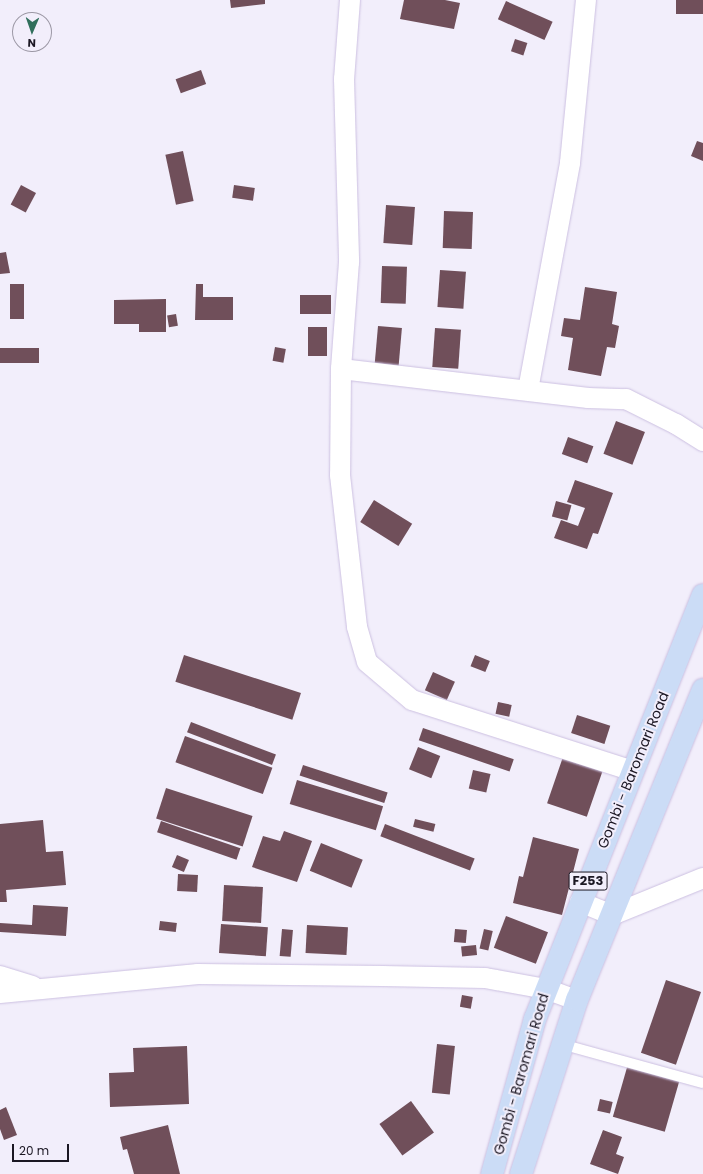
<!DOCTYPE html>
<html>
<head>
<meta charset="utf-8">
<style>
	body { margin:0 }
	#map { position:relative; width:703px; height:1174px; overflow:hidden; background:#f2eefb; font-family:Poppins,sans-serif }
	div>[style] { position:absolute }
	.building>* { inset:0; background:#704f5a; transform-origin:0 0 }
	.roads { filter:drop-shadow(0 0 1px #ccc0e1) drop-shadow(0 0 1px #ccc0e1) }
	.lane>* { height:10px; margin:-5px; padding:0 5px; transform-origin:5px; border-radius:5px; background:#fff }
	.street>* { height:20px; margin:-10px; padding:0 10px; transform-origin:10px; border-radius:10px; background:#fff }
	.primary>* { height:22px; margin:-11px; padding:0 11px; transform-origin:11px; border-radius:11px; background:#cbdcf6 }
	span { translate:-50% -50%; white-space:nowrap; text-align:center; line-height:1.15; -webkit-text-stroke:4px #f2eefb; paint-order:stroke }
	.shield-label span { padding:1px 3px; background:#f2eefb; border:1px solid; border-radius:3px; -webkit-text-stroke-width:0 }
	.shield-label { font-size:13px; color:#1b1723; font-weight:700 }
	.street-label { font-size:14px; color:#1b1723 }
	.north { position:absolute; left:12px; top:12px; width:40px; height:40px; box-sizing:border-box; background:#f2eefb; border:1px solid #9c98a5; border-radius:50%; rotate:182deg; font-size:11px; font-weight:700; line-height:16px; text-align:center; color:#1b1723 }
	.north::after { content:''; display:block; margin:auto; width:14px; height:18px; background:#316f5c; clip-path:polygon(50% 0,100% 100%,50% 72%,0 100%) }
	.scale { position:absolute; left:12px; top:1144px; width:57px; height:18px; box-sizing:border-box; border:2px solid #1b1723; border-top:0; padding-left:5px; font-size:12px; line-height:14px; white-space:nowrap; color:#1b1723; -webkit-text-stroke:3px #f2eefb; paint-order:stroke }
</style>
</head>
<body>
<div id="map">
	<div class="building">
		<div style="clip-path:polygon(230px 0,265px 0,265px 4px,231px 8px)"></div>
		<div style="clip-path:polygon(404px 0,445px 0,460px 3px,454px 29px,400px 19px)"></div>
		<div style="left:676px;top:0;width:27px;height:14px"></div>
		<div style="left:506px;top:1px;width:51px;height:20px;rotate:24deg"></div>
		<div style="left:515px;top:39px;width:13px;height:13px;rotate:18deg"></div>
		<div style="left:201px;top:70px;width:15px;height:27px;rotate:70deg"></div>
		<div style="clip-path:polygon(697px 141px,703px 143px,703px 161px,691px 156px)"></div>
		<div style="left:183px;top:151px;width:51px;height:18px;rotate:78deg"></div>
		<div style="left:21px;top:185px;width:17px;height:22px;rotate:28deg"></div>
		<div style="left:234px;top:185px;width:21px;height:13px;rotate:8deg"></div>
		<div style="left:386px;top:205px;width:29px;height:38px;rotate:4deg"></div>
		<div style="left:444px;top:211px;width:29px;height:37px;rotate:2deg"></div>
		<div style="clip-path:polygon(6px 252px,10px 273px,0 274px,0 253px)"></div>
		<div style="left:382px;top:266px;width:25px;height:37px;rotate:2deg"></div>
		<div style="left:440px;top:270px;width:26px;height:37px;rotate:4deg"></div>
		<div style="left:10px;top:284px;width:14px;height:35px"></div>
		<div style="clip-path:polygon(196px 284px,203px 284px,203px 297px,233px 297px,233px 320px,195px 320px)"></div>
		<div style="clip-path:polygon(585px 287px,617px 292px,612px 324px,619px 326px,615px 348px,607px 347px,601px 376px,568px 370px,573px 338px,561px 336px,564px 318px,580px 320px)"></div>
		<div style="left:300px;top:295px;width:31px;height:19px"></div>
		<div style="clip-path:polygon(166px 299px,166px 332px,139px 332px,139px 324px,114px 324px,114px 300px)"></div>
		<div style="left:176px;top:314px;width:12px;height:9px;rotate:81deg"></div>
		<div style="left:378px;top:326px;width:24px;height:38px;rotate:5deg"></div>
		<div style="left:327px;top:327px;width:29px;height:19px;rotate:90deg"></div>
		<div style="left:435px;top:328px;width:26px;height:39px;rotate:4deg"></div>
		<div style="left:275px;top:347px;width:11px;height:14px;rotate:10deg"></div>
		<div style="left:0;top:348px;width:39px;height:15px"></div>
		<div style="left:616px;top:421px;width:31px;height:35px;rotate:21deg"></div>
		<div style="left:568px;top:437px;width:27px;height:18px;rotate:20deg"></div>
		<div style="clip-path:polygon(575px 480px,613px 493px,598px 534px,593px 533px,587px 549px,554px 538px,561px 520px,578px 526px,585px 508px,567px 502px)"></div>
		<div style="left:374px;top:500px;width:45px;height:26px;rotate:32deg"></div>
		<div style="left:556px;top:501px;width:16px;height:16px;rotate:15deg"></div>
		<div style="left:184px;top:655px;width:123px;height:28px;rotate:18deg"></div>
		<div style="left:475px;top:655px;width:16px;height:12px;rotate:22deg"></div>
		<div style="left:433px;top:672px;width:24px;height:20px;rotate:24deg"></div>
		<div style="left:498px;top:702px;width:14px;height:12px;rotate:12deg"></div>
		<div style="left:577px;top:715px;width:35px;height:19px;rotate:18deg"></div>
		<div style="left:191px;top:722px;width:91px;height:11px;rotate:21deg"></div>
		<div style="left:423px;top:728px;width:96px;height:13px;rotate:19deg"></div>
		<div style="left:185px;top:736px;width:93px;height:28px;rotate:20deg"></div>
		<div style="left:418px;top:747px;width:24px;height:24px;rotate:22deg"></div>
		<div style="left:564px;top:754px;width:42px;height:52px;rotate:19deg"></div>
		<div style="left:303px;top:765px;width:89px;height:11px;rotate:18deg"></div>
		<div style="left:473px;top:770px;width:18px;height:19px;rotate:13deg"></div>
		<div style="left:297px;top:780px;width:90px;height:25px;rotate:17deg"></div>
		<div style="left:166px;top:788px;width:91px;height:32px;rotate:18deg"></div>
		<div style="left:415px;top:819px;width:21px;height:8px;rotate:14deg"></div>
		<div style="clip-path:polygon(43px 820px,46px 852px,63px 851px,66px 885px,6px 890px,7px 902px,0 902px,0 824px)"></div>
		<div style="left:161px;top:821px;width:84px;height:12px;rotate:19deg"></div>
		<div style="left:385px;top:824px;width:96px;height:13px;rotate:21deg"></div>
		<div style="clip-path:polygon(284px 831px,312px 841px,297px 882px,252px 867px,263px 836px,280px 841px)"></div>
		<div style="clip-path:polygon(533px 837px,579px 849px,562px 915px,513px 903px,519px 876px,523px 877px)"></div>
		<div style="left:321px;top:843px;width:45px;height:30px;rotate:22deg"></div>
		<div style="left:177px;top:855px;width:13px;height:13px;rotate:23deg"></div>
		<div style="left:178px;top:874px;width:20px;height:17px;rotate:3deg"></div>
		<div style="left:224px;top:885px;width:39px;height:36px;rotate:3deg"></div>
		<div style="clip-path:polygon(33px 905px,68px 907px,66px 936px,0 932px,0 923px,32px 925px)"></div>
		<div style="left:506px;top:916px;width:45px;height:34px;rotate:21deg"></div>
		<div style="left:160px;top:921px;width:17px;height:9px;rotate:7deg"></div>
		<div style="left:221px;top:924px;width:47px;height:29px;rotate:4deg"></div>
		<div style="left:307px;top:925px;width:41px;height:28px;rotate:3deg"></div>
		<div style="left:282px;top:929px;width:11px;height:27px;rotate:5deg"></div>
		<div style="left:455px;top:929px;width:12px;height:13px;rotate:5deg"></div>
		<div style="left:484px;top:929px;width:9px;height:20px;rotate:13deg"></div>
		<div style="left:476px;top:945px;width:10px;height:15px;rotate:84deg"></div>
		<div style="left:666px;top:980px;width:37px;height:77px;rotate:19deg"></div>
		<div style="left:462px;top:995px;width:11px;height:12px;rotate:10deg"></div>
		<div style="left:437px;top:1044px;width:18px;height:49px;rotate:6deg"></div>
		<div style="clip-path:polygon(187px 1046px,189px 1104px,110px 1107px,109px 1073px,134px 1072px,133px 1048px)"></div>
		<div style="left:628px;top:1064px;width:54px;height:55px;rotate:16deg"></div>
		<div style="left:600px;top:1099px;width:13px;height:12px;rotate:13deg"></div>
		<div style="left:411px;top:1101px;width:39px;height:39px;rotate:54deg"></div>
		<div style="clip-path:polygon(6px 1107px,17px 1135px,4px 1140px,0 1129px,0 1110px)"></div>
		<div style="clip-path:polygon(168px 1125px,180px 1174px,134px 1174px,127px 1149px,123px 1150px,120px 1137px)"></div>
		<div style="clip-path:polygon(603px 1130px,622px 1137px,616px 1154px,624px 1157px,618px 1174px,590px 1164px)"></div>
	</div>
	<div class="roads">
		<div class="lane">
			<div style="left:561px;top:1044px;width:147px;rotate:15.4deg"></div>
		</div>
		<div class="street">
			<div style="left:350px;top:0;width:79px;rotate:94.3deg"></div>
			<div style="left:344px;top:79px;width:183px;rotate:88.4deg"></div>
			<div style="left:349px;top:262px;width:107px;rotate:94.3deg"></div>
			<div style="left:341px;top:369px;width:106px;rotate:90.5deg"></div>
			<div style="left:340px;top:475px;width:153px;rotate:83.6deg"></div>
			<div style="left:357px;top:627px;width:36px;rotate:74deg"></div>
			<div style="left:367px;top:662px;width:59px;rotate:40.2deg"></div>
			<div style="left:412px;top:700px;width:232px;rotate:17.8deg"></div>
			<div style="left:341px;top:369px;width:249px;rotate:6.7deg"></div>
			<div style="left:588px;top:398px;width:38px;rotate:2deg"></div>
			<div style="left:626px;top:399px;width:56px;rotate:26.6deg"></div>
			<div style="left:676px;top:424px;width:32px;rotate:32deg"></div>
			<div style="left:528px;top:390px;width:231px;rotate:-79.5deg"></div>
			<div style="left:570px;top:163px;width:164px;rotate:-84.4deg"></div>
			<div style="left:580px;top:902px;width:35px;rotate:22deg"></div>
			<div style="left:612px;top:915px;width:98px;rotate:-22.1deg"></div>
			<div style="left:0;top:976px;width:34px;rotate:17deg"></div>
			<div style="left:0;top:993px;width:199px;rotate:-5.5deg"></div>
			<div style="left:198px;top:974px;width:184px;rotate:0.6deg"></div>
			<div style="left:382px;top:976px;width:103px;rotate:1.1deg"></div>
			<div style="left:485px;top:978px;width:62px;rotate:10.2deg"></div>
			<div style="left:546px;top:989px;width:33px;rotate:20deg"></div>
		</div>
		<div class="primary">
			<div style="left:492px;top:1174px;width:161px;rotate:-74.5deg"></div>
			<div style="left:535px;top:1019px;width:456px;rotate:-68.4deg"></div>
			<div style="left:521px;top:1174px;width:183px;rotate:-72.2deg"></div>
			<div style="left:577px;top:1000px;width:335px;rotate:-67.9deg"></div>
		</div>
	</div>
	<div class="shield-label">
		<span style="left:588px;top:881px">F253</span>
	</div>
	<div class="street-label">
		<span style="left:633px;top:770px;rotate:-68deg">Gombi - Baromari Road</span>
		<span style="left:521px;top:1074px;rotate:-74deg">Gombi - Baromari Road</span>
	</div>
	<div class="north">N</div>
	<div class="scale">20 m</div>
</div>
</body>
</html>
